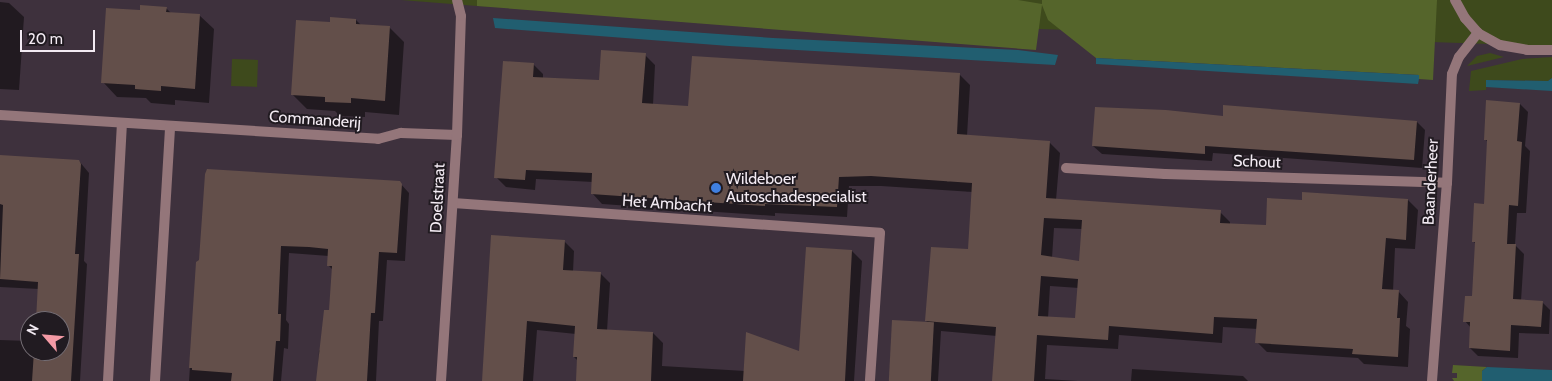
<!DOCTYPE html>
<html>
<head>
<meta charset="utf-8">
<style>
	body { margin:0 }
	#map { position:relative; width:1552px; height:381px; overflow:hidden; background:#3e313d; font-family:Cabin,sans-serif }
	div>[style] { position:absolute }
	.green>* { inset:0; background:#3e4a1c; transform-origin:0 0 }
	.forest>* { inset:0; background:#55652b }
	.water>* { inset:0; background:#215e70 }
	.shadow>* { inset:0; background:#0007 }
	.building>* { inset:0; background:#634f4a; transform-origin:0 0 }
	.street>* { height:10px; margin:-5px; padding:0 5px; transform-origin:5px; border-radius:5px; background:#94767a }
	.dots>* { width:14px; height:14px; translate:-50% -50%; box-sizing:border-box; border:2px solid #211b21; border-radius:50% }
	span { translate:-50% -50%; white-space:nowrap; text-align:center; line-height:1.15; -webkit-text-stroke:4px #211b21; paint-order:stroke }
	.street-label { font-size:16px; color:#f3ebf3 }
	.poi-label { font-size:16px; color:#f3ebf3 }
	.left { translate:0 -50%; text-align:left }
	.north { position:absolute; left:20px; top:311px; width:50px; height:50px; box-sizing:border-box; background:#211b21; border:1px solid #756e75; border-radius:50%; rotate:297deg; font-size:14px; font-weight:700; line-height:20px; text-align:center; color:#f3ebf3 }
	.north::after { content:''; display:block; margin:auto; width:18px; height:22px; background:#f49aa5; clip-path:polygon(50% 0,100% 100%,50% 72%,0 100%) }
	.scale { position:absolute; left:20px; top:30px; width:75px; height:22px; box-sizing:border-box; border:2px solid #f3ebf3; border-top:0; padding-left:6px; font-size:15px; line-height:18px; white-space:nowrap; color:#f3ebf3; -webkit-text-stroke:4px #211b21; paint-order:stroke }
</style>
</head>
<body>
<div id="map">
	<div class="green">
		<div style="clip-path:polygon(401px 0,1552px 0,1552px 46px,951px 26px,477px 6px)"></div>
		<div style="clip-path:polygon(1490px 53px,1504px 57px,1467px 66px,1477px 56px)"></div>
		<div style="clip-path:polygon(1552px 57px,1552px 78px,1548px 81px,1487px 80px,1486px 90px,1469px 91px,1471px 71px,1522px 59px)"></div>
		<div style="left:232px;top:59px;width:26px;height:27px;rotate:2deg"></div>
	</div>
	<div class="forest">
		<div style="clip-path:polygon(477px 0,1018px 0,1042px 4px,1042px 0,1437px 0,1433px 80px,1419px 79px,1419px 75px,1096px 58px,1048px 20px,1042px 5px,1036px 50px,477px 6px)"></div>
		<div style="clip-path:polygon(1453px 365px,1487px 367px,1482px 371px,1482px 381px,1454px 381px,1452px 378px,1457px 378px,1457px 373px,1452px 373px)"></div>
	</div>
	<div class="water">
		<div style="clip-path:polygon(493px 18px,773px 38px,1018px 50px,1058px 55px,1055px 65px,729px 46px,495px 28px)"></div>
		<div style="clip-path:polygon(1096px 58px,1419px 75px,1419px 79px,1418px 84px,1096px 64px)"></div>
		<div style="clip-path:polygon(1552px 78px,1552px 91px,1486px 87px,1486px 80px,1548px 81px)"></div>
		<div style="clip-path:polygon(1487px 367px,1552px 370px,1552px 381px,1482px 381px,1482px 371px)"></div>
	</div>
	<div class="shadow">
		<div style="clip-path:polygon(0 2px,9px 3px,24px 17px,19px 90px,0 89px)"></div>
		<div style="clip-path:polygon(166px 8px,171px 13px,199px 15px,214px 29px,209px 103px,175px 100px,175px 105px,151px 103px,146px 98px,117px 97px,103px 82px,141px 11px)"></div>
		<div style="clip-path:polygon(356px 20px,361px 25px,389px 27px,404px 42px,399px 115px,365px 112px,365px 117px,340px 116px,335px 111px,307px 109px,292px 94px,331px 23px)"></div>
		<div style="clip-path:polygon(evenodd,645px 55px,655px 65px,653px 105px,689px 107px,960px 75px,970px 85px,967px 136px,1050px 143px,1060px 153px,1056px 200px,1220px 212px,1230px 222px,1230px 224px,1267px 226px,1303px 201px,1408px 200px,1418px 210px,1415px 249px,1395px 248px,1393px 291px,1398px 291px,1408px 302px,1406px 326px,1410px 329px,1408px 367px,1364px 364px,1358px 358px,1267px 352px,1257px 342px,1258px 329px,1223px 327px,1222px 343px,1119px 335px,1118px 349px,1047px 345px,1045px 379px,1078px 381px,994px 381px,997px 336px,941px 331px,938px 381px,889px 381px,929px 323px,926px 321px,969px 251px,973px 192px,881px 186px,849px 186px,847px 217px,775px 213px,775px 216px,602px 204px,592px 193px,593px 182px,536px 179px,535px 190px,506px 187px,496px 177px,533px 64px,543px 74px,543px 78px,600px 81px,645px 55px,1054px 228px,1082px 229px,1080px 263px,1052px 258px,1054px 228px,645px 55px,1050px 286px,1079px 288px,1076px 319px,1048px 318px,1050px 286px)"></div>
		<div style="clip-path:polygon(1520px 104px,1528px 112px,1525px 146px,1530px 151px,1526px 213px,1517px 213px,1515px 245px,1524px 254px,1521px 301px,1542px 302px,1550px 310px,1549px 334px,1519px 333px,1518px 358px,1478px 356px,1470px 348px,1471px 328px,1465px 321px,1473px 298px,1476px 244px,1473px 241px,1485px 205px,1488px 142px,1485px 139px)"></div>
		<div style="clip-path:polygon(1224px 117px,1417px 122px,1425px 130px,1422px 168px,1213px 153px,1212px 161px,1102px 154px,1093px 146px)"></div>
		<div style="clip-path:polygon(0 156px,79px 161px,89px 173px,84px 261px,87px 264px,80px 381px,0 381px,0 340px,30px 341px,30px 351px,60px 351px,60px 321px,37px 321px,39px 289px,0 287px)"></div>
		<div style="clip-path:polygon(399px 182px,409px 193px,405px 261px,387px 260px,383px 321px,379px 321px,376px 381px,318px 381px,319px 350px,322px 353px,330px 312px,333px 270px,328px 265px,329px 256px,289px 253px,286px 320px,289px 324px,288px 349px,284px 348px,281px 381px,189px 381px,197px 263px)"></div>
		<div style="clip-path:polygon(564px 241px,574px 251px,573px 272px,600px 273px,610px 283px,607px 331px,653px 333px,663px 343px,662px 366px,745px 371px,800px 352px,852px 251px,862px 261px,854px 381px,577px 381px,578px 361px,574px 357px,576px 334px,537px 330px,533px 381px,483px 381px)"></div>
		<div style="clip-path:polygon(1132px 369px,1243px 376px,1248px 381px,1131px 381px)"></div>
	</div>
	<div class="building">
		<div style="clip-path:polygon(140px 5px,167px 7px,166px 12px,200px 14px,195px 89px,161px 86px,161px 91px,135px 89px,135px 85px,101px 83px,106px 8px,140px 10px)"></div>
		<div style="clip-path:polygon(330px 17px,356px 19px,356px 24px,390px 26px,385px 101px,351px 98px,351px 103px,325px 102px,325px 97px,291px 95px,296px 20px,330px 22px)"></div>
		<div style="clip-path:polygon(evenodd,601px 50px,646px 53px,642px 103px,688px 106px,692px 56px,960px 73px,957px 134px,1050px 141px,1046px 198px,1221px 210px,1220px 223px,1266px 225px,1267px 198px,1302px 200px,1302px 192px,1408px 199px,1406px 240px,1386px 238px,1382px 289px,1399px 290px,1397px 318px,1400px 318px,1398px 357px,1352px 354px,1353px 349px,1255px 343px,1257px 319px,1214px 317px,1213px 334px,1109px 326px,1108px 340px,1037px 335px,1034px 381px,992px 381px,996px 327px,925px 321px,931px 247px,968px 249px,972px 183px,871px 176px,839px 177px,837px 207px,765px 204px,765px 206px,591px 194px,592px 173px,526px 170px,525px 180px,494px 178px,503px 61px,534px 63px,533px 77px,599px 80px,601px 50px,1044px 218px,1082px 220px,1079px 261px,1041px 255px,1044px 218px,601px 50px,1041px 276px,1078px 279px,1075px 318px,1038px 316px,1041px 276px)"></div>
		<div style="clip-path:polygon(1486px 100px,1520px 103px,1517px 141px,1522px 142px,1518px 206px,1509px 205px,1507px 244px,1516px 244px,1513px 299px,1543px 301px,1541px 327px,1511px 325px,1510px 351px,1469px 348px,1470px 322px,1463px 322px,1465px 296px,1472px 296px,1475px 242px,1472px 242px,1474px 203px,1484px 204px,1487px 140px,1484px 140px)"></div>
		<div style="clip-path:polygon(1223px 105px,1417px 121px,1414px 160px,1205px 146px,1205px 154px,1092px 146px,1095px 107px,1166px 110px,1223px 116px)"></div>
		<div style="clip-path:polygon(0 155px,79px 160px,81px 164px,75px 254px,79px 254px,71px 381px,32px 381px,34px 351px,60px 351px,60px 321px,36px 321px,38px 282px,0 279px,3px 205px,0 204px)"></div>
		<div style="clip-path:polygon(207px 169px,400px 181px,402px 184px,397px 253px,379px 252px,375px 313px,371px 313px,367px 381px,316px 381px,324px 310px,329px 310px,332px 266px,327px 266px,328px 249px,309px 247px,281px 246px,278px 314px,281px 314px,280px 341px,276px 341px,273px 381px,231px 381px,232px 373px,192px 370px,192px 368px,189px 368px,196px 262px,199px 260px,205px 174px)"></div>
		<div style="clip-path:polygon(491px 235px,565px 240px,563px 270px,601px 272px,597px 329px,653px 332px,651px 381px,576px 381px,577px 357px,573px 357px,575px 326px,527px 321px,523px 381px,482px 381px)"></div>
		<div style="clip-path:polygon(806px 247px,852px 250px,845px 381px,743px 381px,746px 332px,799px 351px)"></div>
		<div style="left:892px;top:320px;width:42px;height:61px;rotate:3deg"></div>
	</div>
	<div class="street">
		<div style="left:1455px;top:0;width:21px;rotate:61deg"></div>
		<div style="left:1465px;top:18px;width:20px;rotate:49deg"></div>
		<div style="left:1478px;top:33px;width:25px;rotate:29deg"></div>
		<div style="left:1500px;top:45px;width:27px;rotate:10deg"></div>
		<div style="left:1527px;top:50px;width:25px"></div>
		<div style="left:0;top:115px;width:379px;rotate:3.6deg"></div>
		<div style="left:378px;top:139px;width:24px;rotate:-15deg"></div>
		<div style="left:401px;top:133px;width:56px;rotate:2deg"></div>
		<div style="left:1066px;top:168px;width:99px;rotate:3.5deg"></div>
		<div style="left:1165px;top:174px;width:282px;rotate:1.8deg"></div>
		<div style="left:453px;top:203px;width:428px;rotate:4deg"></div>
		<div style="left:880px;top:233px;width:148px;rotate:93.9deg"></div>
		<div style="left:108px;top:381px;width:258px;rotate:-86.9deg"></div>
		<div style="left:155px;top:381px;width:255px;rotate:-86.6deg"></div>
		<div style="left:441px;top:381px;width:247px;rotate:-86.3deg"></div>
		<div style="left:457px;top:135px;width:119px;rotate:-88.1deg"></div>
		<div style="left:461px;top:16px;width:16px;rotate:-104deg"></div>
		<div style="left:1432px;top:381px;width:199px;rotate:-85.7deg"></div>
		<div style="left:1447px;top:183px;width:109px;rotate:-87.4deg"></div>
		<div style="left:1452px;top:74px;width:18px;rotate:-68deg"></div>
		<div style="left:1459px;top:57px;width:31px;rotate:-52deg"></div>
	</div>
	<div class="dots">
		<div style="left:716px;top:188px;background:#3f7fe0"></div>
	</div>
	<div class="street-label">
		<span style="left:315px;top:120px;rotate:4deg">Commanderij</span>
		<span style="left:1257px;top:162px;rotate:2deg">Schout</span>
		<span style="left:1431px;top:182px;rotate:-87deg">Baanderheer</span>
		<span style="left:438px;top:198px;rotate:-87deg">Doelstraat</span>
		<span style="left:667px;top:204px;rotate:4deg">Het Ambacht</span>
	</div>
	<div class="poi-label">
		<span class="left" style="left:726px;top:188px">Wildeboer<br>Autoschadespecialist</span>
	</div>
	<div class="north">N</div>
	<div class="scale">20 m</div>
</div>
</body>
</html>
